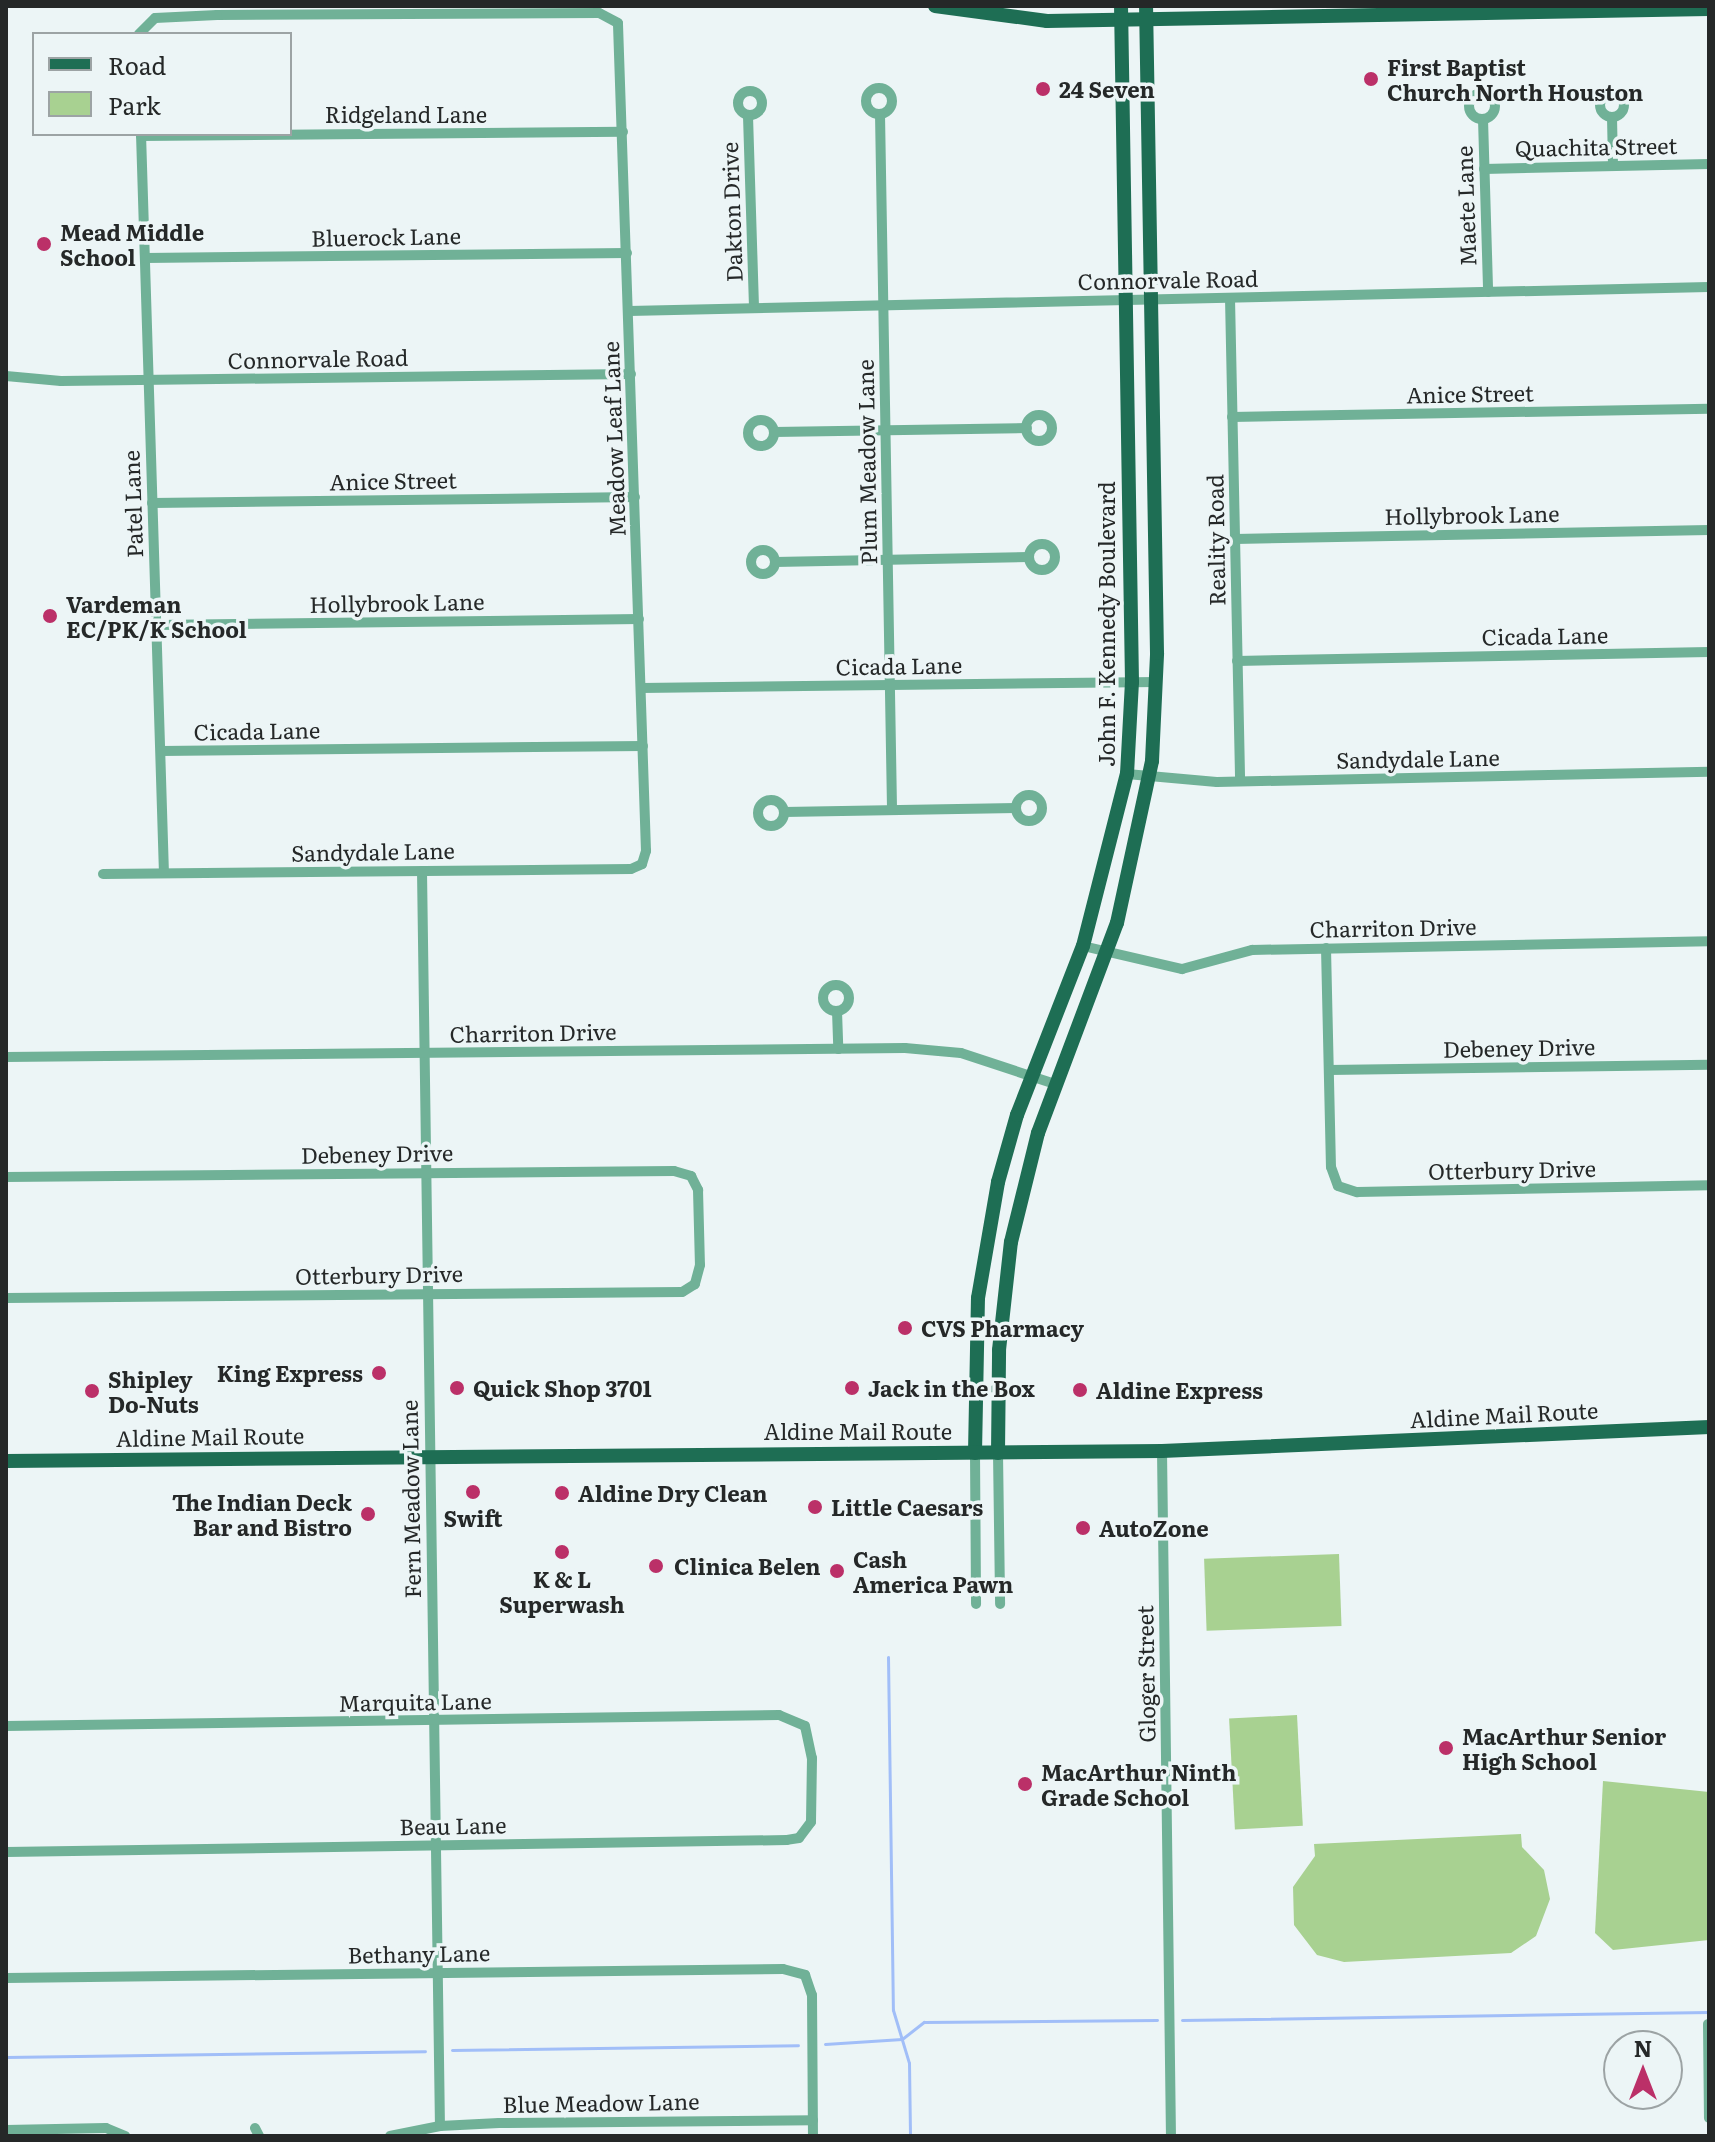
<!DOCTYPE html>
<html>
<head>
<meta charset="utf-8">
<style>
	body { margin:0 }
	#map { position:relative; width:1715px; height:2142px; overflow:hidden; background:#ecf5f6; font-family:Literata,serif }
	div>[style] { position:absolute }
	.green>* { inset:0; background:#a8d191; transform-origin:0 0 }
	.stream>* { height:3px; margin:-1.5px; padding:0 1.5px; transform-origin:1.5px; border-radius:1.5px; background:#a1bef8 }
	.minor>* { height:10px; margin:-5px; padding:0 5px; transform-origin:5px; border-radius:5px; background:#70b197 }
	.minor>.ring { margin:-5px; padding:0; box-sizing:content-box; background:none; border:10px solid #70b197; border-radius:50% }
	.major>* { height:14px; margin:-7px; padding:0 7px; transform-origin:7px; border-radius:7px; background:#1e6e54 }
	.dots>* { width:22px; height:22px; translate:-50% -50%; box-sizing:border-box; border:4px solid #ecf5f6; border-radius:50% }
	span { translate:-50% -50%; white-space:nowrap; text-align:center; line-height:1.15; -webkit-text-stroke:7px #ecf5f6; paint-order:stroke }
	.poi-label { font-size:22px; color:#252828; font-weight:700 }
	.left { translate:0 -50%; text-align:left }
	.right { translate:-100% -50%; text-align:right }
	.street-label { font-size:22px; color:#252828 }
	.frame { position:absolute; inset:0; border:8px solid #252828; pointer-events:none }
	.legend { position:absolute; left:32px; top:32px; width:260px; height:104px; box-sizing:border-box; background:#ecf5f6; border:2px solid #9ca3a4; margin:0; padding:10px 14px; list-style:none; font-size:24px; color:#252828 }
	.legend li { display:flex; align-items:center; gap:16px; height:40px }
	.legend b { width:40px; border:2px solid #9ca3a4 }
	.north { position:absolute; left:1603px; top:2030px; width:80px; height:80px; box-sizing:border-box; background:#ecf5f6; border:2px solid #9ca3a4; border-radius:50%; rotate:0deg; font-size:22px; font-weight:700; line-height:32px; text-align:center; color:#252828 }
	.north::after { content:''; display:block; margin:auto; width:28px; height:36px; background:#bb3068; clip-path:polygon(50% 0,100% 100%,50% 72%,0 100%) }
</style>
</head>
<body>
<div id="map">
	<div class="green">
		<div style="left:1339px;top:1554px;width:72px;height:135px;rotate:88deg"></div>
		<div style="left:1297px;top:1715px;width:111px;height:68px;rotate:87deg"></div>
		<div style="clip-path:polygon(1603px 1781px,1709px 1792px,1709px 1940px,1613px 1950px,1595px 1933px)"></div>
		<div style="clip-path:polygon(1521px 1834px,1522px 1847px,1544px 1870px,1550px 1899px,1536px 1936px,1511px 1953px,1344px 1962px,1317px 1955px,1294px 1925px,1293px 1887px,1315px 1856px,1314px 1844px)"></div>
	</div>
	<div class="stream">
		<div style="left:888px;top:1657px;width:353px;rotate:89.2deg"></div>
		<div style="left:893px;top:2010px;width:55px;rotate:73.2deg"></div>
		<div style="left:909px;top:2063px;width:73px;rotate:89.2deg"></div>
		<div style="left:1182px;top:2020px;width:527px;rotate:-0.87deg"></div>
		<div style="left:825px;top:2044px;width:77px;rotate:-3.7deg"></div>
		<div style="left:902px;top:2039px;width:28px;rotate:-38deg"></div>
		<div style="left:924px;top:2022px;width:233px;rotate:-0.5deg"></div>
		<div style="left:452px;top:2050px;width:346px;rotate:-0.8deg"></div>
		<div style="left:6px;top:2057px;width:419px;rotate:-0.8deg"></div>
	</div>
	<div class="minor">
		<div class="ring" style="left:866px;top:88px;width:16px;height:16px"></div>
		<div class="ring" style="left:738px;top:91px;width:14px;height:14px"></div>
		<div class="ring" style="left:1600px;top:93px;width:14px;height:14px"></div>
		<div class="ring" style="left:1469px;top:93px;width:16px;height:16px"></div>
		<div style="left:880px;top:114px;width:696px;rotate:89.01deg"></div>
		<div style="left:748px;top:116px;width:192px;rotate:88.2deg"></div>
		<div style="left:1612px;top:117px;width:49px;rotate:88.8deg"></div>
		<div style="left:1483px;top:119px;width:173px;rotate:88.3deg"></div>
		<div style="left:141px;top:134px;width:739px;rotate:88.22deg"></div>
		<div style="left:141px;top:136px;width:482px;rotate:-0.5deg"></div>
		<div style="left:1484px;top:169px;width:225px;rotate:-1.3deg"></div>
		<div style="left:145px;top:258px;width:482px;rotate:-0.6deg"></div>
		<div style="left:1230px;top:298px;width:483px;rotate:88.8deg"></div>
		<div style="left:629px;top:311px;width:1080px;rotate:-1.27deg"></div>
		<div style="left:6px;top:376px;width:55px;rotate:5.2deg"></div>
		<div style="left:61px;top:381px;width:570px;rotate:-0.7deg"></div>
		<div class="ring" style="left:1026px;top:415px;width:16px;height:16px"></div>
		<div style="left:1232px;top:417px;width:477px;rotate:-1deg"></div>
		<div class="ring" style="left:748px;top:420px;width:16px;height:16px"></div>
		<div style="left:774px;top:432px;width:253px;rotate:-0.9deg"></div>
		<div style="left:152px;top:503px;width:483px;rotate:-0.7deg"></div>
		<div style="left:1235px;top:539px;width:474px;rotate:-1.1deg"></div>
		<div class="ring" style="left:1029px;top:544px;width:16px;height:16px"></div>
		<div class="ring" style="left:751px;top:550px;width:14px;height:14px"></div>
		<div style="left:775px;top:562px;width:254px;rotate:-1.1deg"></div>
		<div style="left:156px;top:625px;width:483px;rotate:-0.7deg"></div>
		<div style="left:1237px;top:661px;width:472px;rotate:-1.1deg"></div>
		<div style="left:641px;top:688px;width:516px;rotate:-0.67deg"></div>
		<div style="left:161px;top:751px;width:482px;rotate:-0.6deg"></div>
		<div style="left:1127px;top:774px;width:90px;rotate:5.1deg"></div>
		<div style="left:1217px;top:782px;width:492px;rotate:-1.2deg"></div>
		<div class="ring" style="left:1016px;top:795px;width:16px;height:16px"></div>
		<div class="ring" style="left:758px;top:800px;width:16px;height:16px"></div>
		<div style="left:784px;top:812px;width:232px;rotate:-1deg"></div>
		<div style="left:422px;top:871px;width:1255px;rotate:89.18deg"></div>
		<div style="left:103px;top:874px;width:528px;rotate:-0.54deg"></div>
		<div style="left:631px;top:869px;width:12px;rotate:-24deg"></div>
		<div style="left:642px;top:864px;width:14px;rotate:-73deg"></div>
		<div style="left:646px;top:851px;width:828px;rotate:-91.94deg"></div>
		<div style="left:618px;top:23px;width:21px;rotate:-152deg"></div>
		<div style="left:599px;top:13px;width:382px;rotate:179.7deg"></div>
		<div style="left:217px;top:15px;width:62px;rotate:177.2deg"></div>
		<div style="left:155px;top:18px;width:23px;rotate:135deg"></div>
		<div style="left:1083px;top:946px;width:102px;rotate:13.1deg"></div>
		<div style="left:1182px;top:969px;width:73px;rotate:-15.2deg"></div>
		<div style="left:1252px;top:950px;width:457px;rotate:-1.1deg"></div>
		<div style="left:1326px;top:948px;width:219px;rotate:88.7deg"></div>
		<div style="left:1331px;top:1167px;width:20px;rotate:70deg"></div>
		<div style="left:1338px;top:1186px;width:20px;rotate:18deg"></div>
		<div style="left:1357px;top:1192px;width:352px;rotate:-1.1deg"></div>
		<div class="ring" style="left:823px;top:985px;width:16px;height:16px"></div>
		<div style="left:837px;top:1011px;width:38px;rotate:88deg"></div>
		<div style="left:6px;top:1057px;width:899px;rotate:-0.57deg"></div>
		<div style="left:905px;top:1048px;width:56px;rotate:5.1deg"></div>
		<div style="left:961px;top:1053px;width:99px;rotate:18.3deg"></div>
		<div style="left:1329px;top:1070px;width:380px;rotate:-0.8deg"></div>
		<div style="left:6px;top:1177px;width:668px;rotate:-0.51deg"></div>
		<div style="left:674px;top:1171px;width:18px;rotate:16deg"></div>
		<div style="left:691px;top:1176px;width:16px;rotate:63deg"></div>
		<div style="left:698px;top:1190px;width:75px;rotate:88.5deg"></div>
		<div style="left:700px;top:1265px;width:20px;rotate:105deg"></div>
		<div style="left:695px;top:1284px;width:15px;rotate:148deg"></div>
		<div style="left:682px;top:1292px;width:676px;rotate:179.49deg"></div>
		<div style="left:1162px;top:1451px;width:685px;rotate:89.25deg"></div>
		<div style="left:975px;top:1453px;width:151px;rotate:89.6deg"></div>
		<div style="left:998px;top:1453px;width:151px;rotate:89.2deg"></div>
		<div style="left:6px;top:1726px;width:773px;rotate:-0.82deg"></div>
		<div style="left:779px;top:1715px;width:28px;rotate:23deg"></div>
		<div style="left:805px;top:1726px;width:33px;rotate:78deg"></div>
		<div style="left:812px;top:1758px;width:64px;rotate:90.9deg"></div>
		<div style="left:811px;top:1822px;width:20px;rotate:127deg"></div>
		<div style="left:799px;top:1838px;width:12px;rotate:171deg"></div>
		<div style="left:787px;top:1840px;width:781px;rotate:179.12deg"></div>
		<div style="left:6px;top:1978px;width:777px;rotate:-0.66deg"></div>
		<div style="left:783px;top:1969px;width:23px;rotate:15deg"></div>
		<div style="left:805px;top:1975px;width:21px;rotate:71deg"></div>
		<div style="left:812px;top:1995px;width:141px;rotate:89.6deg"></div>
		<div style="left:1708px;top:2024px;width:94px;rotate:89.4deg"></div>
		<div style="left:255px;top:2128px;width:9px;rotate:63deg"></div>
		<div style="left:6px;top:2130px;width:100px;rotate:-1.1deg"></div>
		<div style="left:106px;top:2128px;width:21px;rotate:23deg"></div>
		<div style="left:390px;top:2136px;width:51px;rotate:-11.3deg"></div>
		<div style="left:440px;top:2126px;width:59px;rotate:-2.9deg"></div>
		<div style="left:499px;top:2123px;width:314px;rotate:-0.5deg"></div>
	</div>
	<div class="major">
		<div style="left:935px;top:6px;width:113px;rotate:7.6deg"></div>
		<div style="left:1047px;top:21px;width:662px;rotate:-1.04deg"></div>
		<div style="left:975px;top:1453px;width:155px;rotate:-88.9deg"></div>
		<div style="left:978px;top:1298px;width:118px;rotate:-80.2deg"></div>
		<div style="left:998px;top:1182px;width:70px;rotate:-74.2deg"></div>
		<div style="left:1017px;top:1115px;width:181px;rotate:-68.7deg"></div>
		<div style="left:1083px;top:946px;width:178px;rotate:-75.7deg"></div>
		<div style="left:1127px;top:774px;width:92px;rotate:-86.9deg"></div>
		<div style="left:1132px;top:682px;width:676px;rotate:-90.93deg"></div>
		<div style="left:998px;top:1453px;width:103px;rotate:-89.4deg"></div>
		<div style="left:999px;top:1350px;width:109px;rotate:-83.7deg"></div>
		<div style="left:1011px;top:1242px;width:112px;rotate:-76.1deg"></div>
		<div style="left:1038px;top:1133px;width:224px;rotate:-69.4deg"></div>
		<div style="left:1117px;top:923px;width:166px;rotate:-77.8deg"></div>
		<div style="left:1152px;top:761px;width:108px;rotate:-87.3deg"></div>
		<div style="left:1157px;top:653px;width:647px;rotate:-90.97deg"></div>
		<div style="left:6px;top:1461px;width:1156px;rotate:-0.5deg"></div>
		<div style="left:1162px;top:1451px;width:548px;rotate:-2.51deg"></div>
	</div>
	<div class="dots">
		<div style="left:1371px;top:79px;background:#bb3068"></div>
		<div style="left:1043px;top:89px;background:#bb3068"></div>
		<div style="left:44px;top:244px;background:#bb3068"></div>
		<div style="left:50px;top:616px;background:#bb3068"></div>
		<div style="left:905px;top:1328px;background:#bb3068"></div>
		<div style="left:379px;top:1373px;background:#bb3068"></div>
		<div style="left:457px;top:1388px;background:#bb3068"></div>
		<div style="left:852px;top:1388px;background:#bb3068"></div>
		<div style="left:1080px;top:1390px;background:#bb3068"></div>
		<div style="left:92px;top:1391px;background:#bb3068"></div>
		<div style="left:473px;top:1492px;background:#bb3068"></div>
		<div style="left:562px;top:1493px;background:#bb3068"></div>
		<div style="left:815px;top:1507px;background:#bb3068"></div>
		<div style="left:368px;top:1514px;background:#bb3068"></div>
		<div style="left:1083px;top:1528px;background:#bb3068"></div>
		<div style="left:562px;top:1552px;background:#bb3068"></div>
		<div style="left:656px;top:1566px;background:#bb3068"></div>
		<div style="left:837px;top:1571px;background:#bb3068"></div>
		<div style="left:1446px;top:1748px;background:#bb3068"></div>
		<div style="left:1025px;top:1784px;background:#bb3068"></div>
	</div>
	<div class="poi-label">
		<span class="left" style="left:1387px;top:79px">First Baptist<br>Church North Houston</span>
		<span class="left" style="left:1059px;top:89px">24 Seven</span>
		<span class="left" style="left:60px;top:244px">Mead Middle<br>School</span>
		<span class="left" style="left:66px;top:616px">Vardeman<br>EC/PK/K School</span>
		<span class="left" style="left:921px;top:1328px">CVS Pharmacy</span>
		<span class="right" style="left:363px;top:1373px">King Express</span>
		<span class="left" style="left:108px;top:1391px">Shipley<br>Do-Nuts</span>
		<span class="left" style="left:473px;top:1388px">Quick Shop 3701</span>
		<span class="left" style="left:868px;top:1388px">Jack in the Box</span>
		<span class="left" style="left:1096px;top:1390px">Aldine Express</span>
		<span class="left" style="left:578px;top:1493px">Aldine Dry Clean</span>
		<span class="right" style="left:352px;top:1514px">The Indian Deck<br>Bar and Bistro</span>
		<span class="left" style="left:831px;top:1507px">Little Caesars</span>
		<span style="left:473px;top:1518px">Swift</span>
		<span class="left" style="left:1099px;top:1528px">AutoZone</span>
		<span class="left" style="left:853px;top:1571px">Cash<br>America Pawn</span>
		<span class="left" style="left:674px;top:1566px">Clinica Belen</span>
		<span style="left:562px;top:1591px">K &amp; L<br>Superwash</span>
		<span class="left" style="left:1462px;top:1748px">MacArthur Senior<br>High School</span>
		<span class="left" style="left:1041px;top:1784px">MacArthur Ninth<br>Grade School</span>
	</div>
	<div class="street-label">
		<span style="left:406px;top:114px">Ridgeland Lane</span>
		<span style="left:1596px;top:146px;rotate:-1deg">Quachita Street</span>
		<span style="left:1465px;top:206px;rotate:-92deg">Maete Lane</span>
		<span style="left:731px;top:212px;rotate:-92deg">Dakton Drive</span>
		<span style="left:386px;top:236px;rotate:-1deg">Bluerock Lane</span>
		<span style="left:1168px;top:279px;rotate:-1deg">Connorvale Road</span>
		<span style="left:318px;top:358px;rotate:-1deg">Connorvale Road</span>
		<span style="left:1470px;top:393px;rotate:-1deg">Anice Street</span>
		<span style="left:613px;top:439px;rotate:-92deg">Meadow Leaf Lane</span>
		<span style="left:866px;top:462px;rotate:-91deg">Plum Meadow Lane</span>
		<span style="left:393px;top:480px;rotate:-1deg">Anice Street</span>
		<span style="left:132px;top:504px;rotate:-92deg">Patel Lane</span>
		<span style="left:1472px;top:514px;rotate:-1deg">Hollybrook Lane</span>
		<span style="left:1215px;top:540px;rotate:-91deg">Reality Road</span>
		<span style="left:397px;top:602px;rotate:-1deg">Hollybrook Lane</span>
		<span style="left:1106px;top:624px;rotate:-90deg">John F. Kennedy Boulevard</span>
		<span style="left:1545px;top:635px;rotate:-1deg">Cicada Lane</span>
		<span style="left:899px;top:665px;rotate:-1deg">Cicada Lane</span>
		<span style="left:257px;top:730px;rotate:-1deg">Cicada Lane</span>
		<span style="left:1418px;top:758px;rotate:-1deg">Sandydale Lane</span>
		<span style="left:373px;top:851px;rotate:-1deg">Sandydale Lane</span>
		<span style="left:1393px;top:927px;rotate:-1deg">Charriton Drive</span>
		<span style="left:533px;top:1032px;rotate:-1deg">Charriton Drive</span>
		<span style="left:1519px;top:1047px;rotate:-1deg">Debeney Drive</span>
		<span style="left:377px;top:1153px;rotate:-1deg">Debeney Drive</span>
		<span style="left:1512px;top:1169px;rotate:-1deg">Otterbury Drive</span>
		<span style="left:379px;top:1274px;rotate:-1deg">Otterbury Drive</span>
		<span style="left:1504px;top:1414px;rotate:-3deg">Aldine Mail Route</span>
		<span style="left:858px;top:1431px">Aldine Mail Route</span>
		<span style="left:210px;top:1436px;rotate:-1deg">Aldine Mail Route</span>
		<span style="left:410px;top:1499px;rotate:-91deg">Fern Meadow Lane</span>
		<span style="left:1145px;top:1674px;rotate:-91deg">Gloger Street</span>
		<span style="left:415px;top:1701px;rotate:-1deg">Marquita Lane</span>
		<span style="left:453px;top:1825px;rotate:-1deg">Beau Lane</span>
		<span style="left:419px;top:1953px;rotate:-1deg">Bethany Lane</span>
		<span style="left:601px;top:2102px;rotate:-1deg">Blue Meadow Lane</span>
	</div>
	<div class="frame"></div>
	<ul class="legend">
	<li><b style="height:10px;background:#1e6e54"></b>Road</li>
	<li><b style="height:22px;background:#a8d191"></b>Park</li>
	</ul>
	<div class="north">N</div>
</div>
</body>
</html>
